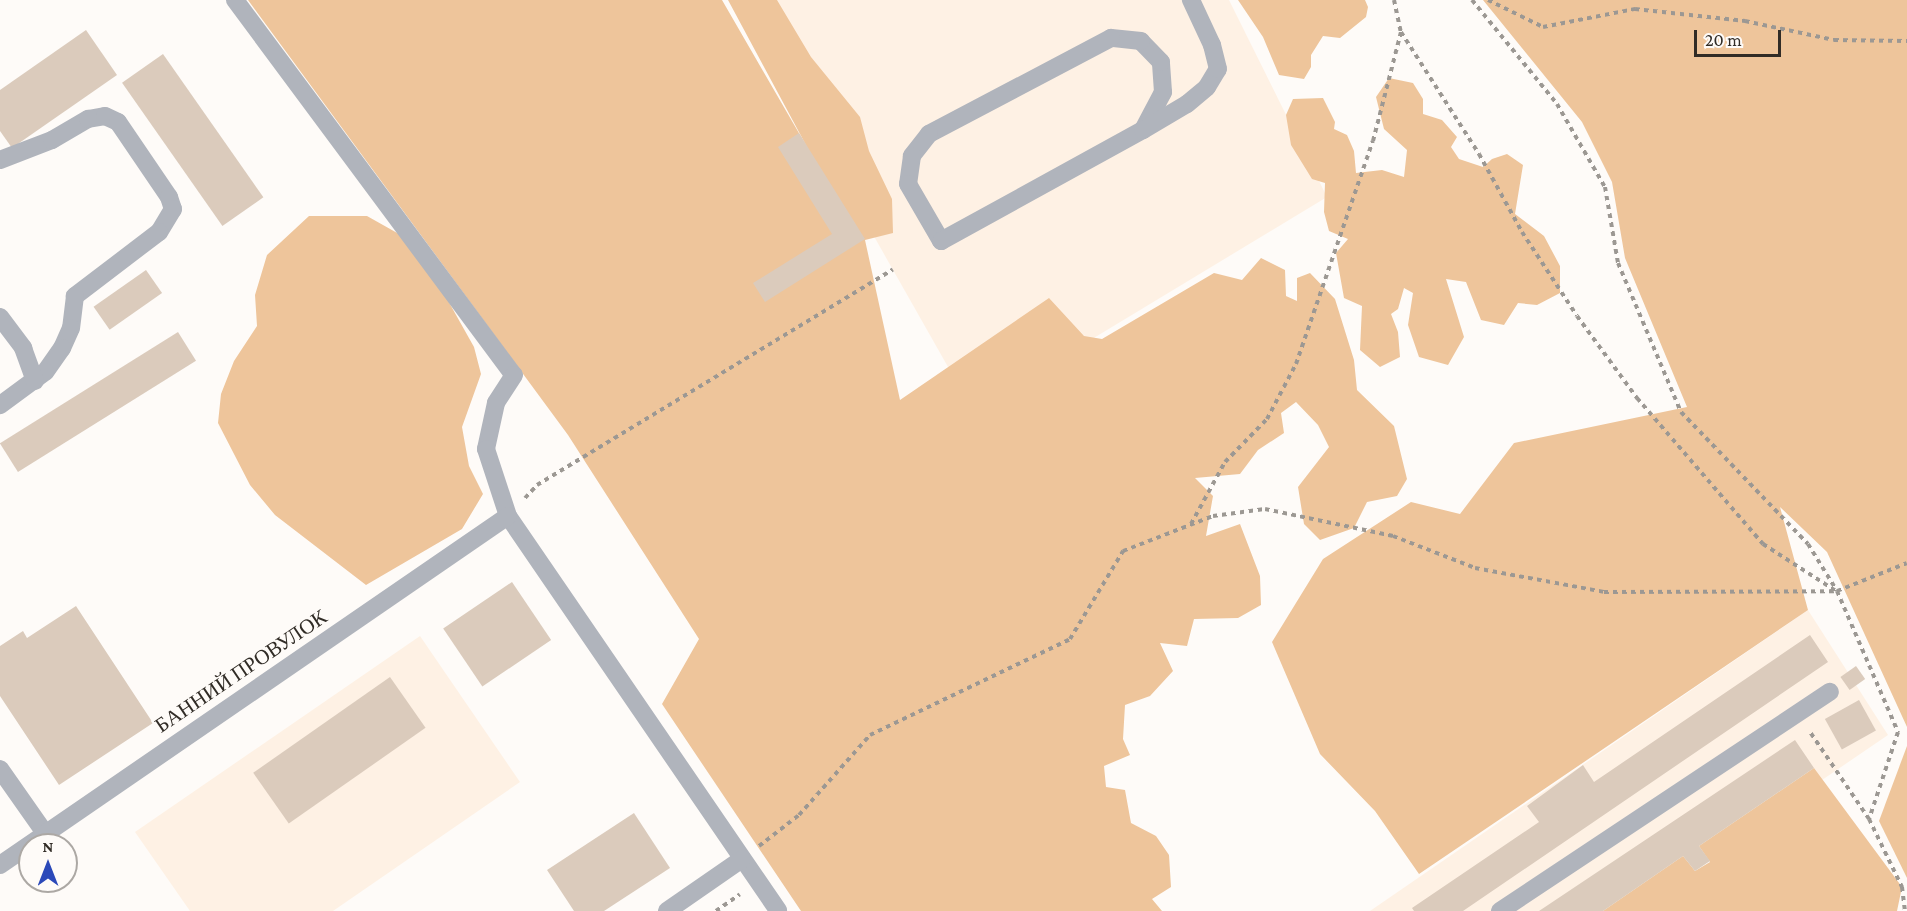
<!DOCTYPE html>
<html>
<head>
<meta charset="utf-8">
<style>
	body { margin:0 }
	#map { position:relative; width:1907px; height:911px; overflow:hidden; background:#fefbf8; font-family:"Crimson Pro",serif }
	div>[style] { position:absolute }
	.built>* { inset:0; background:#fef1e4 }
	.green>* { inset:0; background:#eec59b }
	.building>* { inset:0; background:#dbcbbc; transform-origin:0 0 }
	.path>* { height:4px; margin-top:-2px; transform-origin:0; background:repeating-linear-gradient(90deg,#9c9893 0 4.5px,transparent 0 9px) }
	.minor>* { height:18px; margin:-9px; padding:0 9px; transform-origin:9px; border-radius:9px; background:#b0b4bc }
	span { translate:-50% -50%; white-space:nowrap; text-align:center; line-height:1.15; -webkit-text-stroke:4.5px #fefbf8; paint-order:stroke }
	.street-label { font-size:21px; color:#312c26 }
	.north { position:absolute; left:18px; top:833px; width:60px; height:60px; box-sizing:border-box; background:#fefbf8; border:2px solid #aca8a4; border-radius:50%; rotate:0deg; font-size:16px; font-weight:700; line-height:24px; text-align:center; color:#312c26 }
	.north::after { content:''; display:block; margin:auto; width:21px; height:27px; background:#2b49b9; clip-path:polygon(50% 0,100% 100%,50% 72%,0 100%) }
	.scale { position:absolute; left:1694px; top:30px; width:87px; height:27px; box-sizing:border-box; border:3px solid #312c26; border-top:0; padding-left:8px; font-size:18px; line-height:21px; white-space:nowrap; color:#312c26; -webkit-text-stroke:4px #fefbf8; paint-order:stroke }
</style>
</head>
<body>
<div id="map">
	<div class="built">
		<div style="clip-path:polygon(740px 0,1229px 0,1327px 197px,973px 411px)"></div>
		<div style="clip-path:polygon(1808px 610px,1888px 735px,1630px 911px,1370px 911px)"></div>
		<div style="clip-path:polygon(420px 636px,520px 782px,333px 911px,190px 911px,135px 832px)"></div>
	</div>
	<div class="green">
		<div style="clip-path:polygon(248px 0,722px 0,807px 147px,728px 0,777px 0,811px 57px,860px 117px,869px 151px,892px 199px,893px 233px,865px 240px,900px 400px,1049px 298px,1084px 336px,1102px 339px,1214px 273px,1242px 280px,1261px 258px,1285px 270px,1286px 296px,1297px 301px,1297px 278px,1310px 273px,1335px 299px,1354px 360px,1357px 390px,1394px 426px,1407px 479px,1397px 496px,1367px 502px,1354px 528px,1320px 540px,1304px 524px,1298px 487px,1329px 447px,1318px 425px,1296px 402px,1281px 413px,1284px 433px,1258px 450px,1240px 474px,1195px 478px,1213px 496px,1206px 536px,1240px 524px,1260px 576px,1261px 605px,1238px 618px,1194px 619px,1187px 646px,1160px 643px,1173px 671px,1150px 696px,1125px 705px,1123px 739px,1130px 755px,1104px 766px,1106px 787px,1125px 790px,1131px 823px,1156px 836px,1169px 855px,1171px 887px,1152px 899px,1162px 911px,801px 911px,662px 704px,699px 639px,568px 435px)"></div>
		<div style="clip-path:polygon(1238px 0,1365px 0,1368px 7px,1366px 17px,1340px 38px,1323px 36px,1311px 55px,1311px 67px,1304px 79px,1279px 75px,1263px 37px)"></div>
		<div style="clip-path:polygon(1483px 0,1907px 0,1907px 727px,1827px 552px,1780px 507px,1808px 610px,1419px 874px,1375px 811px,1320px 754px,1272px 642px,1323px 559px,1411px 502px,1460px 514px,1514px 443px,1687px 407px,1625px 258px,1612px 182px,1582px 122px)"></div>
		<div style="clip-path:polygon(1389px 78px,1413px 83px,1423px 99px,1423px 114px,1442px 120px,1457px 137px,1451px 147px,1459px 159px,1483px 167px,1492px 159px,1507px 154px,1523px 165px,1515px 214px,1544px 236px,1560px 266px,1560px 293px,1537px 305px,1518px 303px,1504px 325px,1481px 320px,1466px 282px,1446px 279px,1464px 337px,1448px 365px,1419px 357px,1408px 325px,1413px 293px,1404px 288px,1398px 309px,1391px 314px,1398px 332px,1400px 357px,1380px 367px,1360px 350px,1362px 306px,1344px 298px,1336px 253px,1348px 239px,1329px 231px,1324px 212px,1325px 183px,1312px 179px,1291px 145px,1286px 115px,1293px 99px,1323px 98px,1335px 122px,1334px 129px,1347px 135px,1354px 151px,1356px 173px,1382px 170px,1404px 177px,1407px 150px,1384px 129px,1376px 97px)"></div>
		<div style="clip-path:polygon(309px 216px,367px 216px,399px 234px,437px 281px,474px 347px,481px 374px,462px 427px,469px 466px,483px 494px,462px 529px,366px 585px,275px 515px,250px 485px,218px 423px,221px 394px,234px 361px,257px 326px,255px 295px,267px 255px)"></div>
		<div style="clip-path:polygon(1907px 746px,1907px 878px,1879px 821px)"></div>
		<div style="clip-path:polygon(1814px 768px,1902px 887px,1897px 911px,1603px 911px,1683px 856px,1695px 871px,1710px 862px,1699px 846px)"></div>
	</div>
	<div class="building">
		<div style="clip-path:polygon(86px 30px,117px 75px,12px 148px,0 131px,0 90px)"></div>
		<div style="left:163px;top:54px;width:175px;height:50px;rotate:55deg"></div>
		<div style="clip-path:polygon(799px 133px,865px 239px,765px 302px,753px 283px,832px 234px,778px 147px)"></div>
		<div style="left:146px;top:270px;width:28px;height:64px;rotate:55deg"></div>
		<div style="left:178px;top:332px;width:34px;height:210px;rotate:58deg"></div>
		<div style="left:512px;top:582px;width:70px;height:83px;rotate:56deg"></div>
		<div style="clip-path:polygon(76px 606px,153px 723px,59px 785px,0 696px,0 646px,23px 631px,27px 638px)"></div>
		<div style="clip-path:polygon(1810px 635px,1828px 662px,1463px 911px,1414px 911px,1412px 908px,1539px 822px,1527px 806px,1583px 765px,1594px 782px)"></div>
		<div style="left:1856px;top:666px;width:16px;height:19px;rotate:55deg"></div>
		<div style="left:390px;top:677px;width:62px;height:167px;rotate:55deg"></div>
		<div style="left:1859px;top:700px;width:35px;height:39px;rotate:61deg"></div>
		<div style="clip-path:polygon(1795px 740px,1814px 768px,1699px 846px,1710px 861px,1695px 871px,1683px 856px,1603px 911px,1539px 911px)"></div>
		<div style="clip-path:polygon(634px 813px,670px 868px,604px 911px,574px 911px,547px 870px)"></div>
	</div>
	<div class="path">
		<div style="left:1394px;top:0;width:33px;rotate:78deg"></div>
		<div style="left:1401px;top:32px;width:145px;rotate:57.4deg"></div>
		<div style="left:1479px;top:154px;width:89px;rotate:61.1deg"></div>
		<div style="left:1522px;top:232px;width:100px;rotate:56.8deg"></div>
		<div style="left:1577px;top:316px;width:102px;rotate:53.8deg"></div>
		<div style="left:1637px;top:398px;width:193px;rotate:49.2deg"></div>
		<div style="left:1763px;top:544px;width:87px;rotate:32.8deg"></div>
		<div style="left:1472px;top:0;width:134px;rotate:50.7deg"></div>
		<div style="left:1557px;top:104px;width:96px;rotate:60deg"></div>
		<div style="left:1605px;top:187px;width:77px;rotate:80.3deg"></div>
		<div style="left:1618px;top:263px;width:162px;rotate:67.1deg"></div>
		<div style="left:1681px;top:412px;width:183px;rotate:46.1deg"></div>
		<div style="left:1808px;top:544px;width:55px;rotate:58.3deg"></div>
		<div style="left:1837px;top:591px;width:154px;rotate:66.6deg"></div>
		<div style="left:1898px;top:732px;width:92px;rotate:108.4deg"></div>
		<div style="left:1869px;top:819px;width:105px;rotate:-124.1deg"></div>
		<div style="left:1488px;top:0;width:61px;rotate:26.1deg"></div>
		<div style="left:1543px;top:27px;width:94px;rotate:-11.1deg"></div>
		<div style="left:1635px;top:9px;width:111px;rotate:6.2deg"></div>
		<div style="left:1745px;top:21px;width:91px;rotate:12.1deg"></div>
		<div style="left:1834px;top:40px;width:73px;rotate:0.8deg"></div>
		<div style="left:525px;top:498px;width:18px;rotate:-47deg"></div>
		<div style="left:537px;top:485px;width:416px;rotate:-31.2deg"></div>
		<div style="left:1191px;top:524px;width:71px;rotate:-61.3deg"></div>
		<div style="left:1225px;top:462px;width:60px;rotate:-45.7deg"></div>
		<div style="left:1267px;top:419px;width:62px;rotate:-62.2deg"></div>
		<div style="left:1296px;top:364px;width:236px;rotate:-71deg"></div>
		<div style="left:1373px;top:141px;width:113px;rotate:-75.6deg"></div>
		<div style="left:1869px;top:819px;width:76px;rotate:64.1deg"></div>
		<div style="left:1902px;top:887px;width:24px;rotate:83deg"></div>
		<div style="left:759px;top:846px;width:51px;rotate:-37.8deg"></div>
		<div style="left:799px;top:815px;width:107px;rotate:-48.4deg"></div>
		<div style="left:870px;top:735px;width:222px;rotate:-25.6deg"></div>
		<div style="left:1070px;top:639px;width:103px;rotate:-58.9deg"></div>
		<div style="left:1123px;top:551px;width:97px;rotate:-21.3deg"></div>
		<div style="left:1213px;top:516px;width:52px;rotate:-7.7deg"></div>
		<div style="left:1265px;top:509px;width:131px;rotate:11.9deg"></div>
		<div style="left:1393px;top:536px;width:88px;rotate:21.3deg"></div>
		<div style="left:1475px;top:568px;width:131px;rotate:10.5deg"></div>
		<div style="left:1604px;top:592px;width:233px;rotate:-0.2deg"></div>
		<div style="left:1837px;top:591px;width:75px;rotate:-21.8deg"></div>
		<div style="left:716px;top:911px;width:29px;rotate:-35deg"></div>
	</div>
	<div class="minor">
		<div style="left:235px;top:0;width:467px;rotate:53.4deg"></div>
		<div style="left:514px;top:375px;width:33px;rotate:123deg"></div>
		<div style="left:496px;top:403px;width:47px;rotate:102.3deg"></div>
		<div style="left:486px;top:449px;width:71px;rotate:71.8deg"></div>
		<div style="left:508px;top:516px;width:478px;rotate:55.6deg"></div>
		<div style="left:1143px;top:130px;width:43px;rotate:-62.2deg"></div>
		<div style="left:1163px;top:92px;width:30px;rotate:-94deg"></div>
		<div style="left:1161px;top:62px;width:29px;rotate:-134deg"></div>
		<div style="left:1141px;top:41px;width:30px;rotate:-174deg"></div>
		<div style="left:1111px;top:38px;width:206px;rotate:152.2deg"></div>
		<div style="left:929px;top:134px;width:28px;rotate:128deg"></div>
		<div style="left:912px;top:156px;width:28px;rotate:98deg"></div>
		<div style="left:908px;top:184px;width:66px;rotate:59.9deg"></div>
		<div style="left:941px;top:241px;width:230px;rotate:-28.8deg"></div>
		<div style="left:1143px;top:130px;width:51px;rotate:-30.6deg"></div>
		<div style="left:1187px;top:104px;width:26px;rotate:-40deg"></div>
		<div style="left:1207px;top:87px;width:21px;rotate:-59deg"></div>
		<div style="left:1218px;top:69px;width:25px;rotate:-104deg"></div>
		<div style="left:1212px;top:45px;width:50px;rotate:-115deg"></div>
		<div style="left:0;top:160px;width:56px;rotate:-21deg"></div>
		<div style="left:52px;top:140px;width:42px;rotate:-30.3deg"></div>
		<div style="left:88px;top:119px;width:17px;rotate:-10deg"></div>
		<div style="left:105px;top:116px;width:14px;rotate:25deg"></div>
		<div style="left:118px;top:122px;width:91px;rotate:55.8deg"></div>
		<div style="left:169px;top:197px;width:13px;rotate:72deg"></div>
		<div style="left:173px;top:209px;width:27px;rotate:121deg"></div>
		<div style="left:159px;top:232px;width:106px;rotate:142.7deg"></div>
		<div style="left:75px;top:296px;width:32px;rotate:97deg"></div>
		<div style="left:71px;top:328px;width:22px;rotate:114deg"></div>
		<div style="left:62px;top:348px;width:29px;rotate:125deg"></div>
		<div style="left:45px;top:372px;width:56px;rotate:143.7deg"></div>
		<div style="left:0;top:317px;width:39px;rotate:53deg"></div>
		<div style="left:23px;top:348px;width:35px;rotate:70deg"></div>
		<div style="left:0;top:769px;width:78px;rotate:54.9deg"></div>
		<div style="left:0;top:865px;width:616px;rotate:-34.49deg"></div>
		<div style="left:667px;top:911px;width:91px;rotate:-34.7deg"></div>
		<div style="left:1500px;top:911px;width:396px;rotate:-33.6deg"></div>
	</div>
	<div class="street-label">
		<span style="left:241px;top:671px;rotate:-34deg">БАННИЙ ПРОВУЛОК</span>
	</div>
	<div class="north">N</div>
	<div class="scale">20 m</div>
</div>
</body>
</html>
